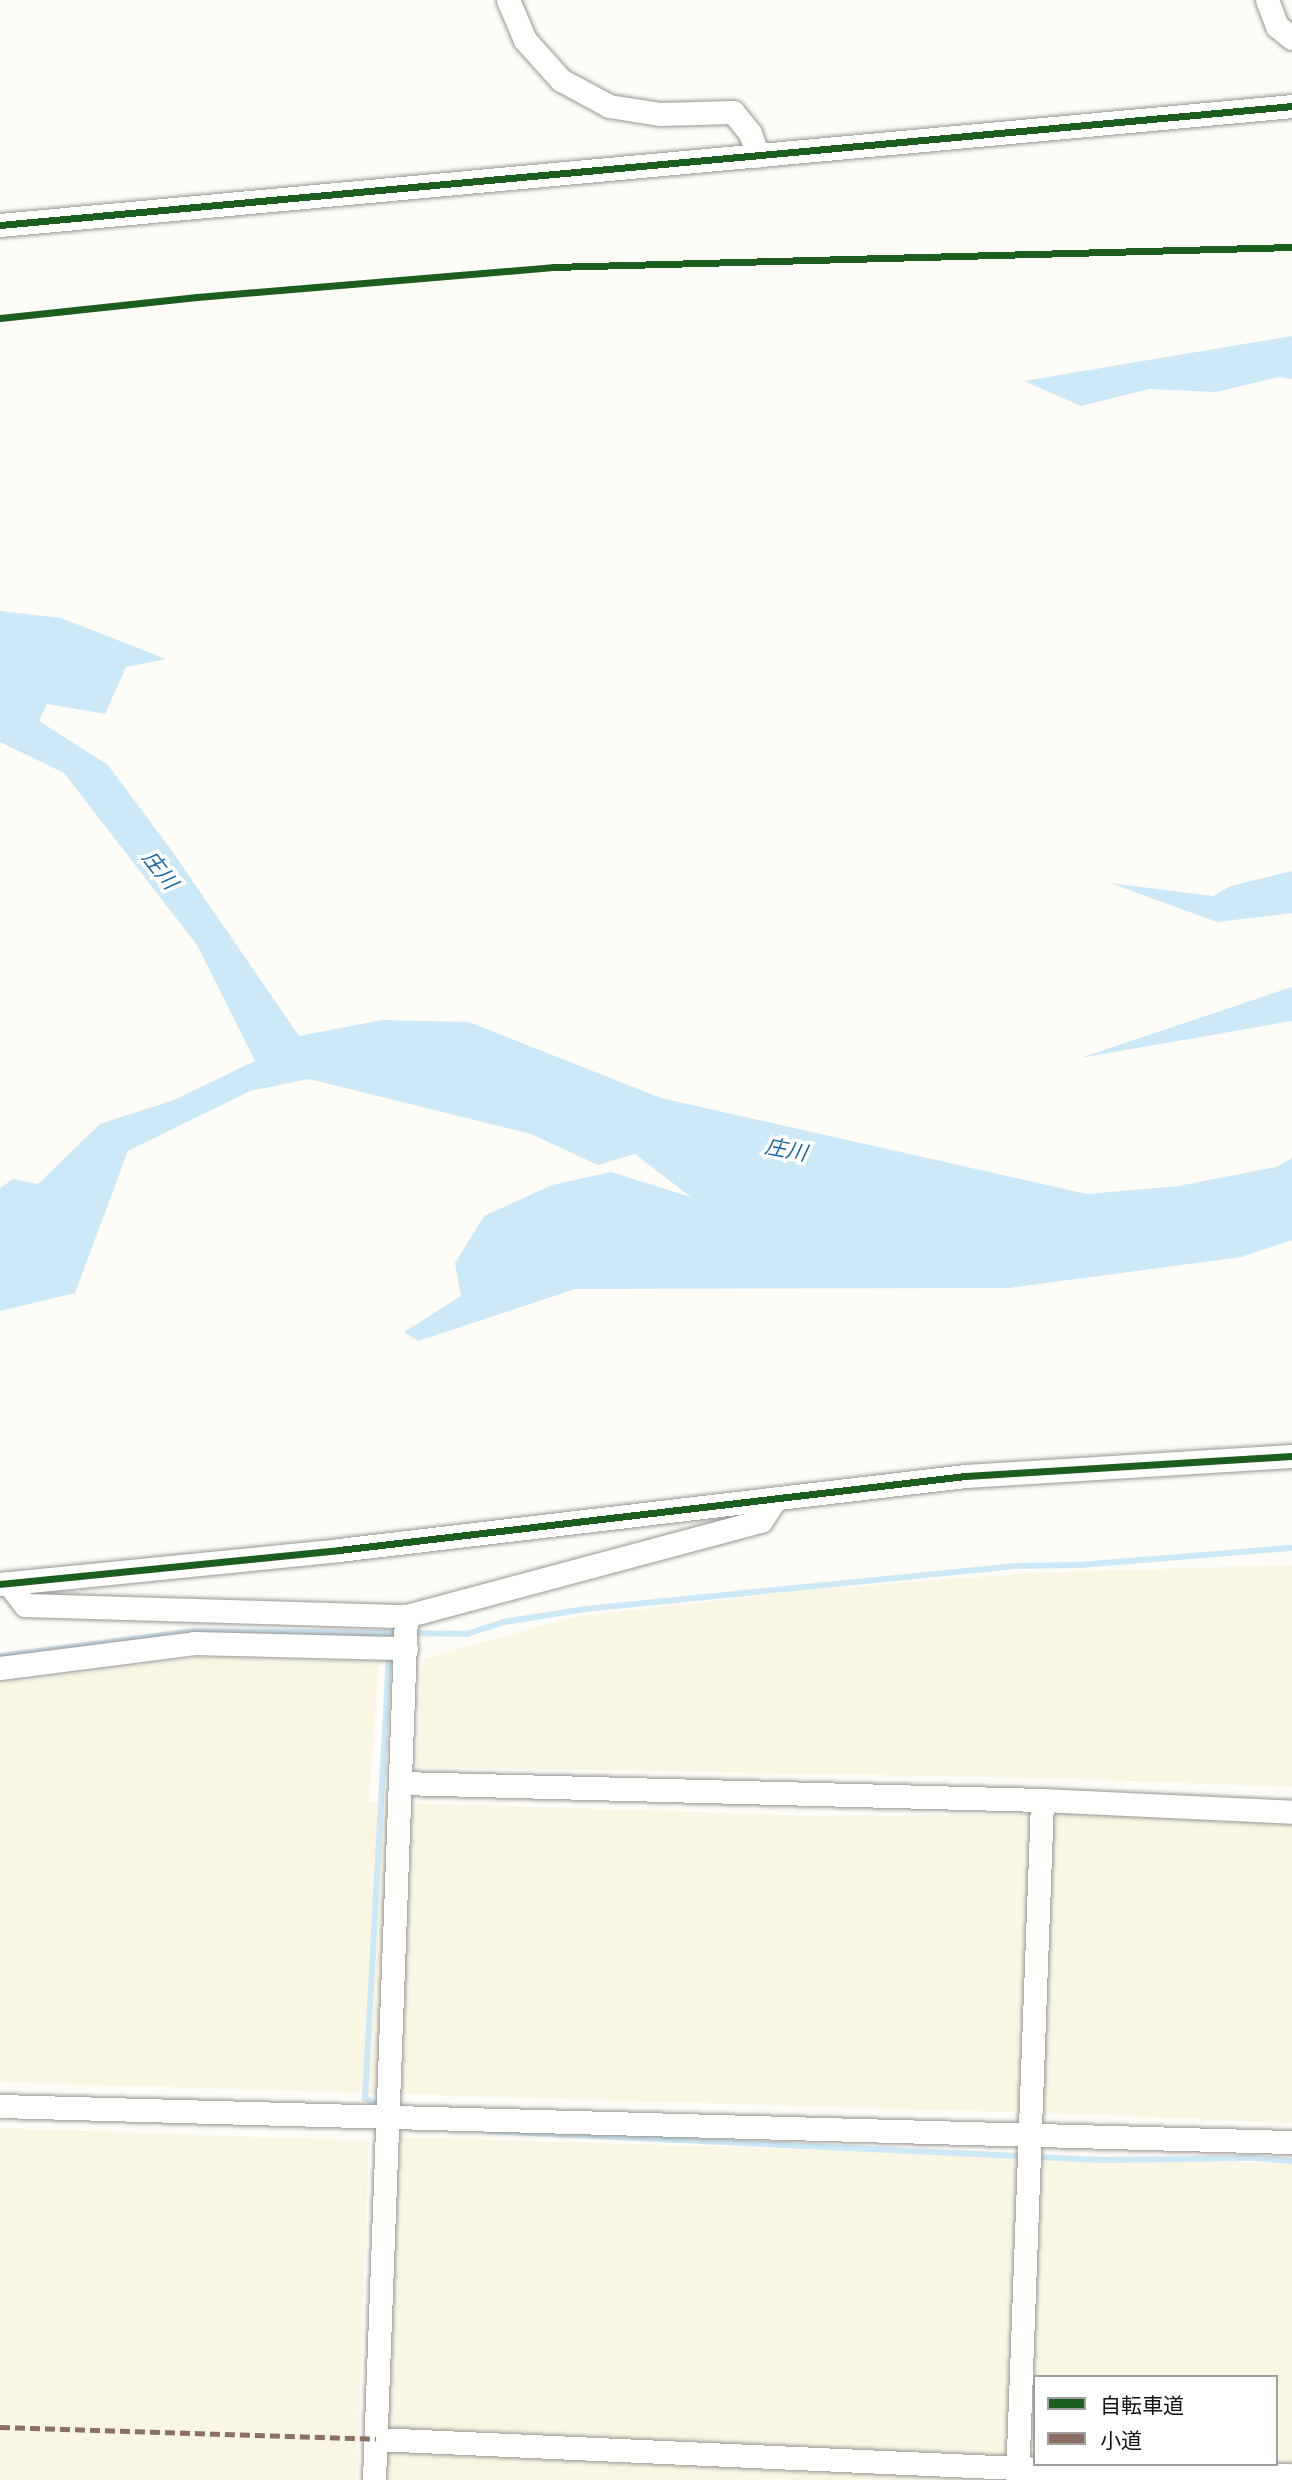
<!DOCTYPE html>
<html>
<head>
<meta charset="utf-8">
<style>
	body { margin:0 }
	#map { position:relative; width:1292px; height:2480px; overflow:hidden; background:#fdfcf7; font-family:"Roboto Serif","Noto Sans JP",serif }
	div>[style] { position:absolute }
	.farmland>* { inset:0; background:#f9f7e4; transform-origin:0 0 }
	.water>* { inset:0; background:#cde8f7 }
	.stream>* { height:6px; margin:-3px; padding:0 3px; transform-origin:3px; border-radius:3px; background:#cde8f7 }
	.roads { filter:drop-shadow(0 0 2px #979795) drop-shadow(0 0 2px #979795) }
	.minor>* { height:23px; margin:-11.5px; padding:0 11.5px; transform-origin:11.5px; border-radius:11.5px; background:#fffffe }
	.quiet>* { height:5px; margin-top:-2.5px; transform-origin:0; background:repeating-linear-gradient(90deg,#8d6e63 0 10px,transparent 0 15px) }
	.cycleway>* { height:7px; margin:-3.5px; padding:0 3.5px; transform-origin:3.5px; border-radius:3.5px; background:#1b5e20 }
	span { translate:-50% -50%; white-space:nowrap; text-align:center; line-height:1.15; -webkit-text-stroke:7px #fff; paint-order:stroke }
	.water-label { font-size:21px; color:#1768a6; font-style:italic }
	.legend { position:absolute; left:1033px; top:2375px; width:245px; height:91px; box-sizing:border-box; background:#fff; border:2px solid #a0a0a0; margin:0; padding:9px 12px; list-style:none; font-size:21px; color:#111 }
	.legend li { display:flex; align-items:center; gap:14px; height:35px }
	.legend b { width:35px; border:2px solid #a0a0a0 }
</style>
</head>
<body>
<div id="map">
	<div class="farmland">
		<div style="clip-path:polygon(1292px 1565px,1292px 1787px,1050px 1778px,416px 1767px,423px 1659px,573px 1617px,809px 1590px,1030px 1573px)"></div>
		<div style="clip-path:polygon(199px 1658px,379px 1661px,369px 1802px,824px 1816px,1063px 1814px,1292px 1822px,1292px 2123px,1107px 2115px,0 2082px,0 1684px)"></div>
		<div style="left:0;top:2128px;width:369px;height:352px;rotate:2deg"></div>
		<div style="clip-path:polygon(399px 2137px,1292px 2164px,1292px 2470px,1276px 2464px,1276px 2377px,1035px 2377px,1035px 2460px,387px 2435px)"></div>
		<div style="clip-path:polygon(387px 2452px,1004px 2477px,1004px 2480px,386px 2480px)"></div>
	</div>
	<div class="water">
		<div style="clip-path:polygon(1292px 336px,1292px 379px,1278px 377px,1216px 392px,1149px 389px,1081px 406px,1024px 381px)"></div>
		<div style="clip-path:polygon(0 611px,61px 618px,166px 659px,126px 667px,105px 714px,47px 704px,39px 721px,108px 765px,172px 851px,299px 1036px,382px 1020px,469px 1022px,661px 1098px,1087px 1194px,1178px 1186px,1276px 1167px,1292px 1158px,1292px 1240px,1241px 1257px,1009px 1288px,575px 1289px,418px 1341px,404px 1332px,461px 1296px,455px 1263px,484px 1216px,552px 1185px,611px 1172px,691px 1197px,635px 1154px,598px 1165px,531px 1134px,309px 1079px,250px 1091px,128px 1151px,75px 1293px,0 1311px,0 1188px,13px 1179px,38px 1184px,100px 1124px,174px 1100px,255px 1061px,197px 945px,64px 773px,0 742px)"></div>
		<div style="clip-path:polygon(1292px 871px,1292px 913px,1217px 922px,1110px 883px,1213px 896px,1231px 886px)"></div>
		<div style="clip-path:polygon(1292px 987px,1292px 1021px,1080px 1058px)"></div>
	</div>
	<div class="stream">
		<div style="left:0;top:1656px;width:198px;rotate:-7.3deg"></div>
		<div style="left:196px;top:1631px;width:271px;rotate:0.6deg"></div>
		<div style="left:467px;top:1634px;width:39px;rotate:-18deg"></div>
		<div style="left:504px;top:1622px;width:82px;rotate:-9.1deg"></div>
		<div style="left:585px;top:1609px;width:430px;rotate:-5.7deg"></div>
		<div style="left:1013px;top:1566px;width:66px;rotate:-0.9deg"></div>
		<div style="left:1079px;top:1565px;width:214px;rotate:-4.6deg"></div>
		<div style="left:382px;top:2106px;width:19px;rotate:-155deg"></div>
		<div style="left:365px;top:2098px;width:446px;rotate:-86.9deg"></div>
		<div style="left:487px;top:2131px;width:615px;rotate:2.7deg"></div>
		<div style="left:1101px;top:2160px;width:151px;rotate:-0.8deg"></div>
		<div style="left:1252px;top:2158px;width:40px;rotate:4.3deg"></div>
	</div>
	<div class="roads">
		<div class="minor">
			<div style="left:508px;top:0;width:43px;rotate:67deg"></div>
			<div style="left:525px;top:40px;width:54px;rotate:48deg"></div>
			<div style="left:561px;top:80px;width:55px;rotate:28.4deg"></div>
			<div style="left:609px;top:106px;width:52px;rotate:8.9deg"></div>
			<div style="left:660px;top:114px;width:73px;rotate:-1.6deg"></div>
			<div style="left:733px;top:112px;width:27px;rotate:51deg"></div>
			<div style="left:750px;top:133px;width:24px;rotate:71deg"></div>
			<div style="left:1267px;top:0;width:28px;rotate:69deg"></div>
			<div style="left:1277px;top:26px;width:19px;rotate:39deg"></div>
			<div style="left:0;top:225px;width:1297px;rotate:-5.26deg"></div>
			<div style="left:8px;top:1583px;width:28px;rotate:52deg"></div>
			<div style="left:25px;top:1605px;width:381px;rotate:1.7deg"></div>
			<div style="left:0;top:1584px;width:341px;rotate:-5.7deg"></div>
			<div style="left:339px;top:1550px;width:630px;rotate:-6.74deg"></div>
			<div style="left:965px;top:1476px;width:328px;rotate:-3.5deg"></div>
			<div style="left:0;top:1668px;width:196px;rotate:-7.3deg"></div>
			<div style="left:194px;top:1643px;width:212px;rotate:1.4deg"></div>
			<div style="left:401px;top:1783px;width:641px;rotate:1.52deg"></div>
			<div style="left:1042px;top:1800px;width:250px;rotate:2.7deg"></div>
			<div style="left:0;top:2106px;width:1293px;rotate:1.6deg"></div>
			<div style="left:376px;top:2439px;width:643px;rotate:2.59deg"></div>
			<div style="left:1018px;top:2468px;width:274px;rotate:1.5deg"></div>
			<div style="left:374px;top:2480px;width:865px;rotate:-87.88deg"></div>
			<div style="left:406px;top:1616px;width:367px;rotate:-15deg"></div>
			<div style="left:761px;top:1521px;width:27px;rotate:-57deg"></div>
			<div style="left:1017px;top:2480px;width:680px;rotate:-87.89deg"></div>
		</div>
	</div>
	<div class="quiet">
		<div style="left:0;top:2427px;width:376px;rotate:1.8deg"></div>
	</div>
	<div class="cycleway">
		<div style="left:0;top:225px;width:1297px;rotate:-5.26deg"></div>
		<div style="left:0;top:318px;width:198px;rotate:-6.1deg"></div>
		<div style="left:197px;top:297px;width:357px;rotate:-4.8deg"></div>
		<div style="left:553px;top:267px;width:739px;rotate:-1.55deg"></div>
		<div style="left:0;top:1584px;width:341px;rotate:-5.7deg"></div>
		<div style="left:339px;top:1550px;width:630px;rotate:-6.74deg"></div>
		<div style="left:965px;top:1476px;width:328px;rotate:-3.5deg"></div>
	</div>
	<div class="water-label">
		<span style="left:160px;top:870px;rotate:52deg">庄川</span>
		<span style="left:786px;top:1150px;rotate:11deg">庄川</span>
	</div>
	<ul class="legend">
	<li><b style="height:9px;background:#1b5e20"></b>自転車道</li>
	<li><b style="height:9px;background:#8d6e63"></b>小道</li>
	</ul>
</div>
</body>
</html>
